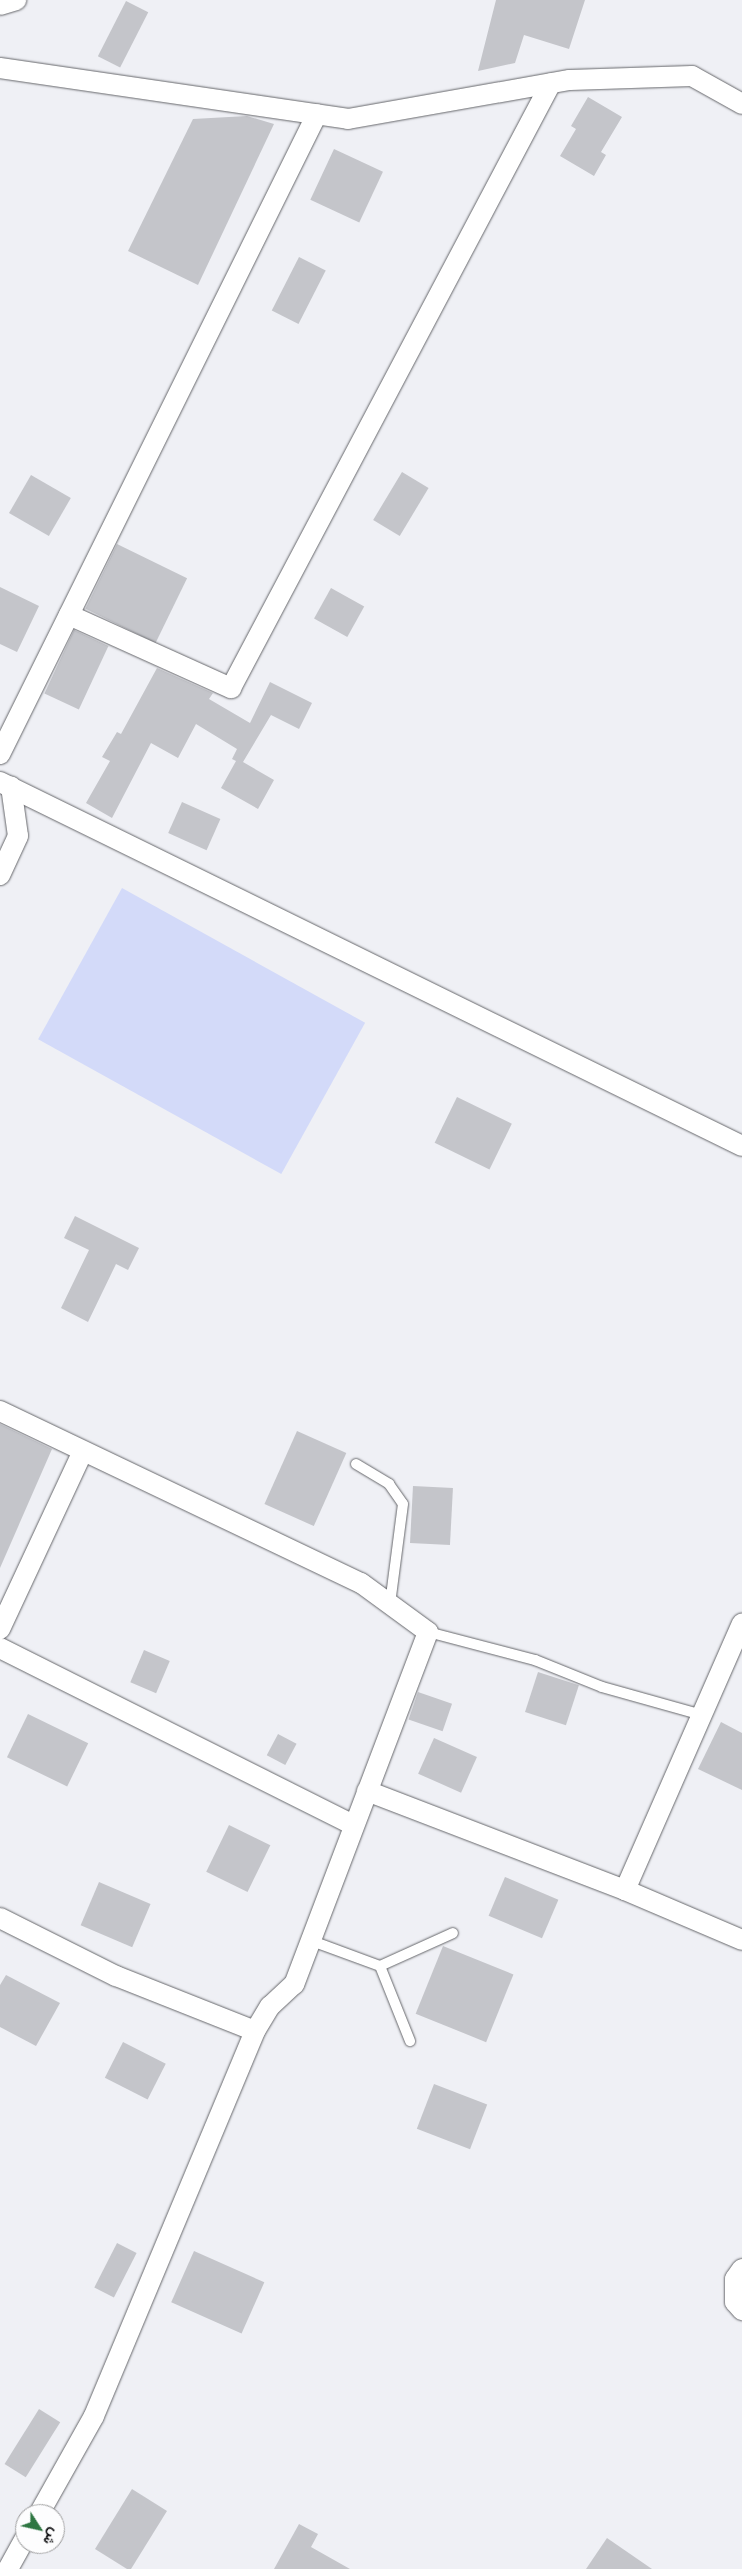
<!DOCTYPE html>
<html>
<head>
<meta charset="utf-8">
<style>
	body { margin:0 }
	#map { position:relative; width:742px; height:2569px; overflow:hidden; background:#eff0f5; font-family:Poppins,Vazirmatn,sans-serif }
	div>[style] { position:absolute }
	.green>* { inset:0; background:#d3daf9; transform-origin:0 0 }
	.building>* { inset:0; background:#c4c5ca; transform-origin:0 0 }
	.roads { filter:drop-shadow(0 0 1px #66676b) drop-shadow(0 0 1px #66676b) }
	.service>* { height:10px; margin:-5px; padding:0 5px; transform-origin:5px; border-radius:5px; background:#fff }
	.minor>* { height:20px; margin:-10px; padding:0 10px; transform-origin:10px; border-radius:10px; background:#fff }
	span { translate:-50% -50%; white-space:nowrap; text-align:center; line-height:1.15; -webkit-text-stroke:4.5px #fdfdfe; paint-order:stroke }
	.north { position:absolute; left:15px; top:2504px; width:50px; height:50px; box-sizing:border-box; background:#fdfdfe; border:1px solid #9d9d9e; border-radius:50%; rotate:125deg; font-size:14px; font-weight:700; line-height:20px; text-align:center; color:#0c0c0e }
	.north::after { content:''; display:block; margin:auto; width:18px; height:22px; background:#2e7642; clip-path:polygon(50% 0,100% 100%,50% 72%,0 100%) }
</style>
</head>
<body>
<div id="map">
	<div class="green">
		<div style="left:122px;top:888px;width:278px;height:173px;rotate:29deg"></div>
	</div>
	<div class="building">
		<div style="clip-path:polygon(496px 0,585px 0,569px 49px,524px 35px,515px 63px,478px 71px)"></div>
		<div style="left:126px;top:1px;width:25px;height:62px;rotate:27deg"></div>
		<div style="clip-path:polygon(588px 97px,622px 117px,601px 152px,606px 155px,594px 176px,560px 156px,576px 129px,571px 126px)"></div>
		<div style="clip-path:polygon(247px 116px,274px 124px,198px 285px,128px 251px,193px 119px)"></div>
		<div style="left:334px;top:149px;width:54px;height:56px;rotate:25deg"></div>
		<div style="left:299px;top:257px;width:30px;height:60px;rotate:27deg"></div>
		<div style="left:402px;top:472px;width:31px;height:56px;rotate:31deg"></div>
		<div style="left:31px;top:475px;width:46px;height:44px;rotate:30deg"></div>
		<div style="left:117px;top:544px;width:78px;height:72px;rotate:26deg"></div>
		<div style="clip-path:polygon(0 587px,39px 606px,17px 652px,0 644px)"></div>
		<div style="left:331px;top:588px;width:38px;height:35px;rotate:29deg"></div>
		<div style="left:74px;top:630px;width:38px;height:70px;rotate:25deg"></div>
		<div style="clip-path:polygon(157px 668px,213px 693px,209px 699px,250px 723px,270px 682px,312px 703px,299px 729px,271px 715px,243px 762px,274px 780px,258px 809px,221px 788px,236px 761px,232px 759px,237px 749px,196px 724px,178px 758px,151px 743px,112px 818px,86px 803px,110px 761px,102px 757px,117px 732px,121px 734px)"></div>
		<div style="left:182px;top:802px;width:42px;height:34px;rotate:24deg"></div>
		<div style="left:457px;top:1097px;width:61px;height:51px;rotate:26deg"></div>
		<div style="clip-path:polygon(75px 1216px,139px 1248px,128px 1270px,116px 1264px,88px 1322px,61px 1308px,89px 1250px,64px 1238px)"></div>
		<div style="clip-path:polygon(0 1424px,52px 1449px,0 1568px)"></div>
		<div style="left:297px;top:1431px;width:54px;height:80px;rotate:24deg"></div>
		<div style="left:413px;top:1486px;width:40px;height:57px;rotate:3deg"></div>
		<div style="left:144px;top:1650px;width:28px;height:35px;rotate:23deg"></div>
		<div style="left:538px;top:1672px;width:43px;height:42px;rotate:18deg"></div>
		<div style="left:418px;top:1692px;width:36px;height:29px;rotate:19deg"></div>
		<div style="left:28px;top:1714px;width:67px;height:48px;rotate:26deg"></div>
		<div style="clip-path:polygon(721px 1722px,742px 1733px,742px 1790px,698px 1769px)"></div>
		<div style="left:278px;top:1734px;width:21px;height:24px;rotate:28deg"></div>
		<div style="left:434px;top:1738px;width:47px;height:39px;rotate:24deg"></div>
		<div style="left:229px;top:1825px;width:46px;height:52px;rotate:26deg"></div>
		<div style="left:505px;top:1877px;width:58px;height:42px;rotate:23deg"></div>
		<div style="left:99px;top:1882px;width:56px;height:47px;rotate:23deg"></div>
		<div style="left:443px;top:1946px;width:76px;height:73px;rotate:22deg"></div>
		<div style="clip-path:polygon(6px 1975px,60px 2003px,36px 2046px,0 2027px,0 1985px)"></div>
		<div style="left:123px;top:2042px;width:48px;height:40px;rotate:27deg"></div>
		<div style="left:434px;top:2084px;width:57px;height:48px;rotate:21deg"></div>
		<div style="left:117px;top:2243px;width:22px;height:50px;rotate:27deg"></div>
		<div style="left:194px;top:2251px;width:77px;height:56px;rotate:24deg"></div>
		<div style="left:39px;top:2409px;width:25px;height:65px;rotate:32deg"></div>
		<div style="clip-path:polygon(132px 2489px,167px 2511px,131px 2569px,127px 2569px,95px 2549px)"></div>
		<div style="clip-path:polygon(299px 2524px,318px 2534px,311px 2547px,350px 2569px,274px 2569px)"></div>
		<div style="clip-path:polygon(607px 2538px,652px 2569px,586px 2569px)"></div>
	</div>
	<div class="roads">
		<div class="service">
			<div style="left:356px;top:1464px;width:39px;rotate:31deg"></div>
			<div style="left:389px;top:1484px;width:24px;rotate:55deg"></div>
			<div style="left:403px;top:1504px;width:101px;rotate:97.4deg"></div>
			<div style="left:428px;top:1632px;width:111px;rotate:14.7deg"></div>
			<div style="left:535px;top:1660px;width:72px;rotate:21.9deg"></div>
			<div style="left:602px;top:1687px;width:104px;rotate:15.6deg"></div>
			<div style="left:312px;top:1941px;width:72px;rotate:20.2deg"></div>
			<div style="left:380px;top:1966px;width:80px;rotate:-24.3deg"></div>
			<div style="left:380px;top:1966px;width:81px;rotate:68.2deg"></div>
		</div>
		<div class="minor">
			<div style="left:0;top:5px;width:17px;rotate:-17deg"></div>
			<div style="left:0;top:68px;width:352px;rotate:8.3deg"></div>
			<div style="left:348px;top:119px;width:225px;rotate:-10deg"></div>
			<div style="left:570px;top:80px;width:122px;rotate:-1.9deg"></div>
			<div style="left:692px;top:76px;width:57px;rotate:29.2deg"></div>
			<div style="left:69px;top:615px;width:178px;rotate:24.3deg"></div>
			<div style="left:231px;top:688px;width:684px;rotate:-62.12deg"></div>
			<div style="left:0;top:754px;width:714px;rotate:-63.65deg"></div>
			<div style="left:0;top:782px;width:826px;rotate:26.13deg"></div>
			<div style="left:0;top:875px;width:43px;rotate:-65.2deg"></div>
			<div style="left:18px;top:836px;width:50px;rotate:-98deg"></div>
			<div style="left:0;top:1411px;width:400px;rotate:25.5deg"></div>
			<div style="left:361px;top:1583px;width:83px;rotate:36.2deg"></div>
			<div style="left:428px;top:1632px;width:377px;rotate:110.8deg"></div>
			<div style="left:294px;top:1984px;width:33px;rotate:137deg"></div>
			<div style="left:270px;top:2006px;width:29px;rotate:121deg"></div>
			<div style="left:255px;top:2031px;width:417px;rotate:112.7deg"></div>
			<div style="left:94px;top:2416px;width:112px;rotate:119.3deg"></div>
			<div style="left:0;top:1629px;width:194px;rotate:-65deg"></div>
			<div style="left:0;top:1648px;width:395px;rotate:26.6deg"></div>
			<div style="left:367px;top:1791px;width:276px;rotate:21deg"></div>
			<div style="left:625px;top:1890px;width:291px;rotate:-66.3deg"></div>
			<div style="left:625px;top:1890px;width:127px;rotate:23.1deg"></div>
			<div style="left:0;top:1918px;width:130px;rotate:26.6deg"></div>
			<div style="left:116px;top:1976px;width:149px;rotate:21.6deg"></div>
			<div style="left:742px;top:2269px;width:12px;rotate:125deg"></div>
			<div style="left:735px;top:2279px;width:23px;rotate:90deg"></div>
			<div style="left:735px;top:2302px;width:11px;rotate:49deg"></div>
			<div style="left:8px;top:2569px;width:35px;rotate:-61deg"></div>
		</div>
	</div>
	<div class="north">ش</div>
</div>
</body>
</html>
